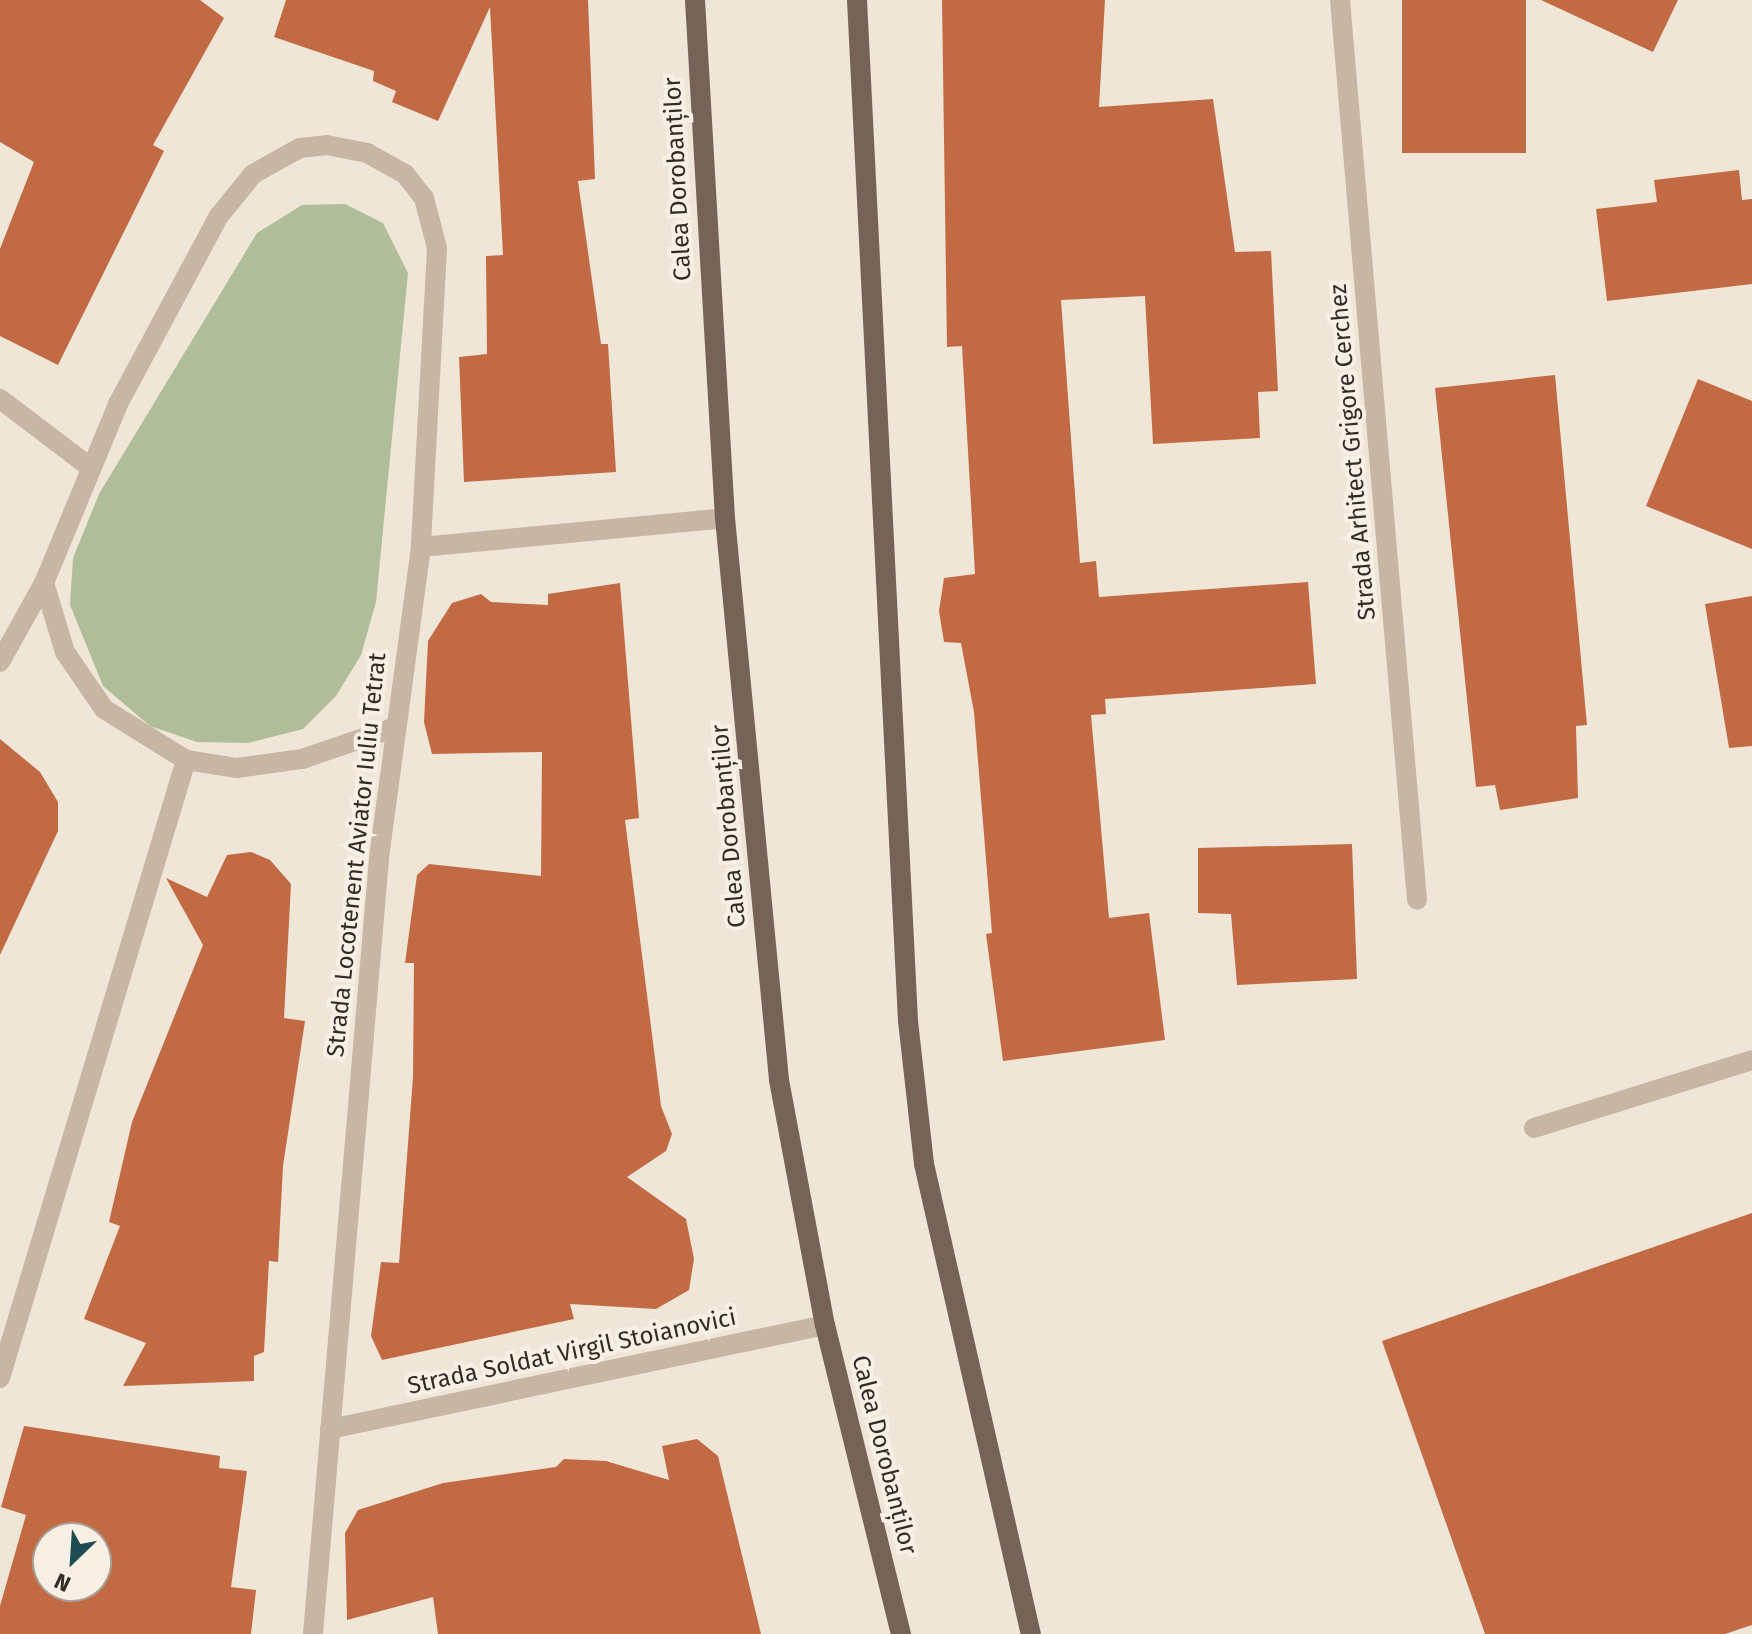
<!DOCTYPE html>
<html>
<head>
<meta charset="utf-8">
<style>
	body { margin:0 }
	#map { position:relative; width:1752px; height:1634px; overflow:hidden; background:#f0e6d8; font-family:"Fira Sans",sans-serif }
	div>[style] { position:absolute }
	.green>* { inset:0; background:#afbe99 }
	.building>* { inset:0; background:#c26a44; transform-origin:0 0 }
	.service>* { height:20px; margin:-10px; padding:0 10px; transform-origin:10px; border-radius:10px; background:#c7b6a4 }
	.minor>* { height:20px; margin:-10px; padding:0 10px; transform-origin:10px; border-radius:10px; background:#c7b6a4 }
	.primary>* { height:20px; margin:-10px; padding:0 10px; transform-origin:10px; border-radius:10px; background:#756357 }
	span { translate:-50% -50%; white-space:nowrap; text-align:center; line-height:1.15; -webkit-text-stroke:8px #f8f0e4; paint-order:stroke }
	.street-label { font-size:24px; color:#332b26 }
	.north { position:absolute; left:32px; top:1522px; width:80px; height:80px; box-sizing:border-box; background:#f8f0e4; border:2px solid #a9a198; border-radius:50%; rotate:205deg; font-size:22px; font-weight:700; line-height:32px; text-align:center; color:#332b26 }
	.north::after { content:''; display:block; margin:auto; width:28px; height:36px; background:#1d4c53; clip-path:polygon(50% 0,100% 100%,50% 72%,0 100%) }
</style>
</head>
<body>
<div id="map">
	<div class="green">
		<div style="clip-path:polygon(345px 204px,383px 223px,408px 273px,376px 602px,361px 655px,336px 696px,303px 729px,248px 743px,197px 742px,150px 726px,103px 686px,70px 605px,73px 558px,99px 494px,257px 233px,302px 205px)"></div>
	</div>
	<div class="building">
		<div style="clip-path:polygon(0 0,200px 0,224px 18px,153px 145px,164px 151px,58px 365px,0 336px,0 249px,34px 162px,0 142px)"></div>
		<div style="clip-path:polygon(286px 0,588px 0,595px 179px,578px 181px,601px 344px,608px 344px,616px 472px,464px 482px,459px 357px,487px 354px,486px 256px,503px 255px,490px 7px,438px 121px,392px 102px,396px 91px,373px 81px,374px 71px,274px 37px)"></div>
		<div style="clip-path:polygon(942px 0,1105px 0,1099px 107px,1213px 99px,1235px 252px,1271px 251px,1278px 391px,1258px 392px,1260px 438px,1153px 444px,1145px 296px,1061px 300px,1080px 563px,1096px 561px,1099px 597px,1308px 582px,1316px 684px,1105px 699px,1106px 714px,1091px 715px,1109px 918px,1149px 913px,1165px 1040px,1003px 1061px,986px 934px,992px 933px,974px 712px,961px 643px,944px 642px,939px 611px,944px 578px,975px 574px,962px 346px,947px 347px)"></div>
		<div style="left:1402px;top:0;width:124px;height:153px"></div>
		<div style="clip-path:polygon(1541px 0,1678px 0,1653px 52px)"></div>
		<div style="clip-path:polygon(1739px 170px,1742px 200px,1752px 199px,1752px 284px,1607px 301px,1596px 209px,1657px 202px,1654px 180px)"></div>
		<div style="clip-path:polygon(1555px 375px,1587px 725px,1576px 726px,1578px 798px,1500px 810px,1495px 785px,1476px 787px,1435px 388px)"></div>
		<div style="clip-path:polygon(1698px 379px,1752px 401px,1752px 549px,1646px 506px)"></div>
		<div style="clip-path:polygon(620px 583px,639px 818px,625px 820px,661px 1106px,672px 1134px,666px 1151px,627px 1177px,686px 1219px,694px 1259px,689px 1290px,656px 1309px,570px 1304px,574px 1319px,382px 1360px,371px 1336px,381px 1262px,399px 1263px,413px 1077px,414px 963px,405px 963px,417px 875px,429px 864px,541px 876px,542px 752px,432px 754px,424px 722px,428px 641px,452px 603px,481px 594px,491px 602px,548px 605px,548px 594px)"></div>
		<div style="clip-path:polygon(1752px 596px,1752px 746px,1729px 748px,1705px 604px)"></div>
		<div style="clip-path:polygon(0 739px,40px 772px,58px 802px,58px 831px,0 955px)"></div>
		<div style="clip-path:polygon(1352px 844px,1357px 979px,1237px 985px,1231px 914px,1198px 913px,1198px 848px)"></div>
		<div style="clip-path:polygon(251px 852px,270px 860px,291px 884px,284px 1018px,305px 1021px,283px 1166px,278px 1262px,269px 1261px,264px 1352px,254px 1356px,254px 1381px,123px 1386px,146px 1343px,84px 1319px,120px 1226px,109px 1222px,132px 1122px,203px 945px,166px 878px,207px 897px,227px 855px)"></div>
		<div style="clip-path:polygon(1752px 1213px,1752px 1625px,1725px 1634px,1485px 1634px,1382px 1341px)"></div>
		<div style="clip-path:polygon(evenodd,24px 1426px,220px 1456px,219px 1468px,247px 1471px,231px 1587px,256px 1590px,251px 1634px,0 1634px,0 1606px,26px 1515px,1px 1507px,24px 1426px,48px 1538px,96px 1538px,96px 1586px,48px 1586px,48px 1538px)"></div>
		<div style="clip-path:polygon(697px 1439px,718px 1456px,761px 1634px,438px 1634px,433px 1597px,347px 1620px,345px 1533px,358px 1510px,443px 1483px,556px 1467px,564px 1459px,606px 1461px,669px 1480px,662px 1446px)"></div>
	</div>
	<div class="service">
		<div style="left:1534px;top:1128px;width:228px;rotate:-17.3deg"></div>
	</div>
	<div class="minor">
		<div style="left:1340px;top:0;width:903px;rotate:85.11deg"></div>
		<div style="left:0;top:399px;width:113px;rotate:37.1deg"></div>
		<div style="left:421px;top:547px;width:305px;rotate:-5.4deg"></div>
		<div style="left:44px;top:583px;width:72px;rotate:73.1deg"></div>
		<div style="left:65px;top:652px;width:69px;rotate:55.6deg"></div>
		<div style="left:104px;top:709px;width:97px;rotate:31.9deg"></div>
		<div style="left:186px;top:760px;width:52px;rotate:8.9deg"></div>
		<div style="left:237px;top:768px;width:66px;rotate:-7.9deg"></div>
		<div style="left:302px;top:759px;width:96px;rotate:-18.8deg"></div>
		<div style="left:0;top:662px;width:90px;rotate:-60.9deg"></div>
		<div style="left:44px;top:583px;width:194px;rotate:-67.5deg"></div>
		<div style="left:118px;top:404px;width:213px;rotate:-61.8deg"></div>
		<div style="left:219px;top:216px;width:54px;rotate:-51deg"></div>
		<div style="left:253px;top:174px;width:54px;rotate:-29deg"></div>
		<div style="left:300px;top:148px;width:27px;rotate:-6deg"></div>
		<div style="left:327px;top:145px;width:41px;rotate:11.3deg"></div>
		<div style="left:367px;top:153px;width:43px;rotate:28.9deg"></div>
		<div style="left:405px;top:174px;width:31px;rotate:52deg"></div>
		<div style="left:424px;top:198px;width:52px;rotate:75.4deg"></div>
		<div style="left:437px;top:248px;width:299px;rotate:93.1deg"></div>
		<div style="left:421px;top:547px;width:315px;rotate:97.7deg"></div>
		<div style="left:379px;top:859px;width:778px;rotate:94.87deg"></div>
		<div style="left:0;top:1378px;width:645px;rotate:-73.25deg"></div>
		<div style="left:330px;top:1429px;width:506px;rotate:-11.87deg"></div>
	</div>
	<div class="primary">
		<div style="left:695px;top:0;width:519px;rotate:86.69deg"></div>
		<div style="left:725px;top:518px;width:565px;rotate:84.51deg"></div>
		<div style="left:779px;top:1080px;width:249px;rotate:79.4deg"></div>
		<div style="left:825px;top:1325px;width:318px;rotate:76.2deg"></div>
		<div style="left:857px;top:0;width:1022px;rotate:87.14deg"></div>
		<div style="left:908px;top:1021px;width:144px;rotate:83.6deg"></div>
		<div style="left:924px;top:1164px;width:482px;rotate:77.2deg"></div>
	</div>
	<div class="street-label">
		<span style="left:678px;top:179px;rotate:-93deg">Calea Dorobanților</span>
		<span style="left:1353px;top:452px;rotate:-95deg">Strada Arhitect Grigore Cerchez</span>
		<span style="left:729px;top:826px;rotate:-95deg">Calea Dorobanților</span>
		<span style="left:357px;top:855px;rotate:-84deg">Strada Locotenent Aviator Iuliu Tetrat</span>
		<span style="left:572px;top:1352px;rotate:-12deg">Strada Soldat Virgil Stoianovici</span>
		<span style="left:884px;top:1455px;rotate:76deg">Calea Dorobanților</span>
	</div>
	<div class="north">N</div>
</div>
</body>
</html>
